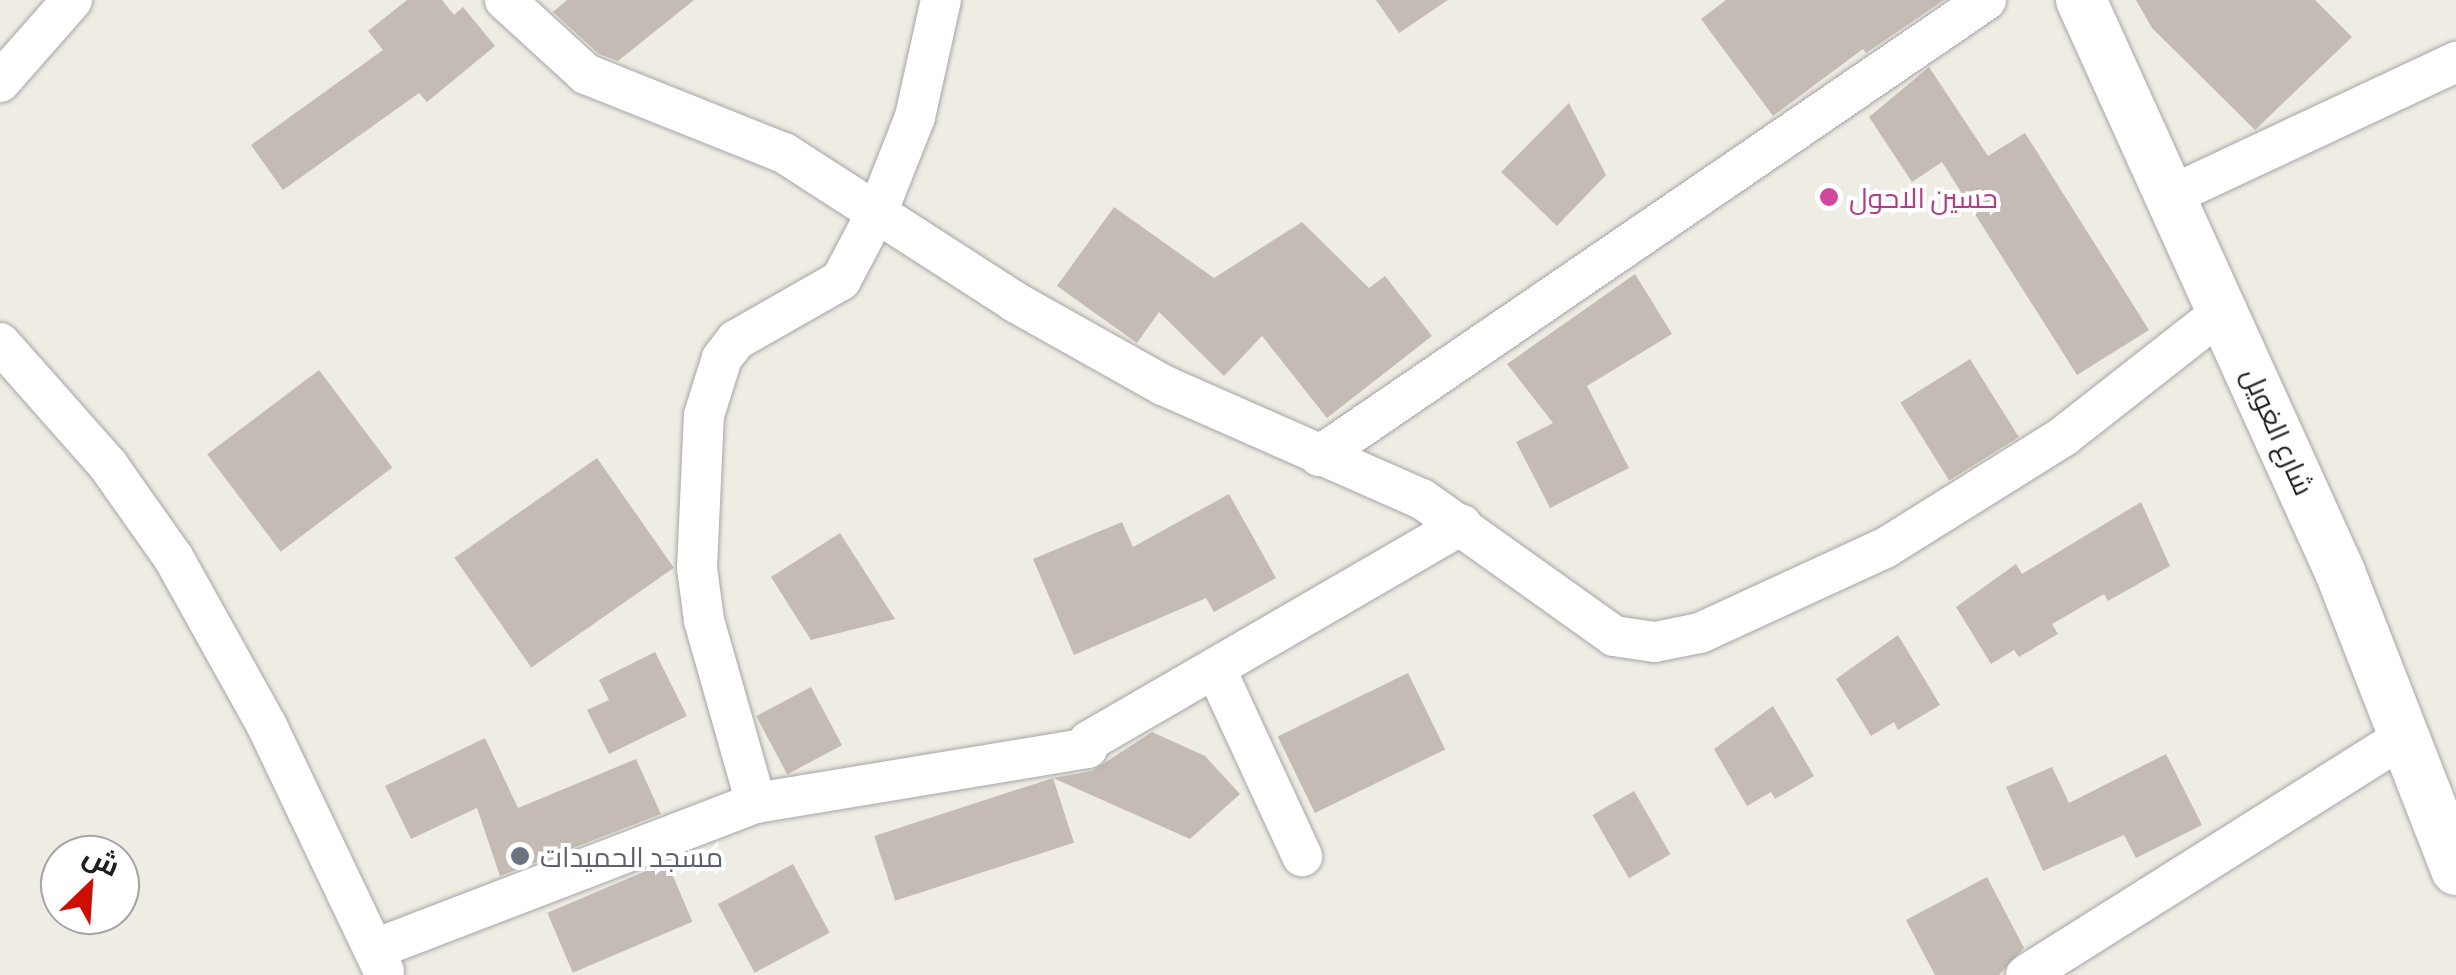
<!DOCTYPE html>
<html>
<head>
<meta charset="utf-8">
<style>
	body { margin:0 }
	#map { position:relative; width:2456px; height:975px; overflow:hidden; background:#efece4; font-family:Commissioner,Cairo,sans-serif }
	div>[style] { position:absolute }
	.building>* { inset:0; background:#c4bcb4; transform-origin:0 0 }
	.roads { filter:drop-shadow(0 0 2px #a5a5a5) drop-shadow(0 0 2px #a5a5a5) }
	.minor>* { height:40px; margin:-20px; padding:0 20px; transform-origin:20px; border-radius:20px; background:#fff }
	.tertiary>* { height:50px; margin:-25px; padding:0 25px; transform-origin:25px; border-radius:25px; background:#fff }
	.dots>* { width:28px; height:28px; translate:-50% -50%; box-sizing:border-box; border:5px solid #fff; border-radius:50% }
	span { translate:-50% -50%; white-space:nowrap; text-align:center; line-height:1.15; -webkit-text-stroke:8px #fff; paint-order:stroke }
	.hotel-label { font-size:28px; color:#b23c85 }
	.left { translate:0 -50%; text-align:left }
	.street-label { font-size:28px; color:#1e1e1e }
	.worship-label { font-size:28px; color:#5b616d }
	.north { position:absolute; left:40px; top:835px; width:100px; height:100px; box-sizing:border-box; background:#fff; border:2px solid #a5a5a5; border-radius:50%; rotate:25deg; font-size:28px; font-weight:700; line-height:40px; text-align:center; color:#1e1e1e }
	.north::after { content:''; display:block; margin:auto; width:35px; height:45px; background:#cc0f01; clip-path:polygon(50% 0,100% 100%,50% 72%,0 100%) }
</style>
</head>
<body>
<div id="map">
	<div class="building">
		<div style="clip-path:polygon(407px 0,442px 0,454px 15px,463px 7px,495px 46px,427px 102px,419px 93px,283px 190px,251px 145px,383px 50px,368px 31px)"></div>
		<div style="clip-path:polygon(567px 0,694px 0,618px 61px,599px 54px,553px 12px)"></div>
		<div style="clip-path:polygon(1376px 0,1448px 0,1399px 33px)"></div>
		<div style="clip-path:polygon(1726px 0,1944px 0,1866px 53px,1863px 49px,1773px 116px,1701px 19px)"></div>
		<div style="clip-path:polygon(2136px 0,2315px 0,2352px 37px,2255px 130px,2152px 28px)"></div>
		<div style="clip-path:polygon(1929px 67px,1988px 156px,2025px 133px,2149px 330px,2077px 375px,1942px 162px,1912px 182px,1869px 117px)"></div>
		<div style="clip-path:polygon(1569px 103px,1606px 175px,1557px 226px,1501px 172px)"></div>
		<div style="clip-path:polygon(1114px 207px,1214px 278px,1302px 222px,1369px 288px,1385px 276px,1432px 336px,1327px 418px,1262px 336px,1224px 376px,1159px 312px,1137px 343px,1057px 286px)"></div>
		<div style="clip-path:polygon(1635px 274px,1672px 334px,1587px 386px,1629px 468px,1550px 508px,1516px 442px,1553px 423px,1507px 364px)"></div>
		<div style="left:1970px;top:359px;width:92px;height:82px;rotate:58deg"></div>
		<div style="left:319px;top:370px;width:122px;height:140px;rotate:53deg"></div>
		<div style="left:597px;top:458px;width:134px;height:174px;rotate:55deg"></div>
		<div style="clip-path:polygon(1229px 494px,1276px 578px,1214px 612px,1206px 598px,1074px 655px,1033px 559px,1122px 522px,1133px 547px)"></div>
		<div style="clip-path:polygon(2141px 502px,2170px 566px,2108px 601px,2104px 594px,2052px 624px,2058px 634px,2019px 657px,2014px 650px,1991px 664px,1956px 607px,2016px 564px,2022px 574px)"></div>
		<div style="clip-path:polygon(840px 533px,895px 619px,811px 640px,771px 577px)"></div>
		<div style="clip-path:polygon(1898px 635px,1940px 705px,1898px 730px,1894px 722px,1871px 736px,1836px 679px)"></div>
		<div style="clip-path:polygon(655px 652px,687px 716px,609px 754px,587px 710px,609px 700px,599px 680px)"></div>
		<div style="left:1408px;top:673px;width:85px;height:145px;rotate:64deg"></div>
		<div style="left:811px;top:687px;width:66px;height:62px;rotate:62deg"></div>
		<div style="clip-path:polygon(1773px 706px,1814px 776px,1775px 799px,1771px 792px,1747px 806px,1714px 749px)"></div>
		<div style="clip-path:polygon(1152px 732px,1205px 756px,1240px 794px,1190px 839px,1053px 778px,1092px 771px)"></div>
		<div style="clip-path:polygon(485px 738px,518px 808px,636px 759px,661px 814px,500px 876px,477px 808px,411px 839px,385px 786px)"></div>
		<div style="clip-path:polygon(2166px 754px,2202px 825px,2136px 858px,2124px 835px,2043px 871px,2006px 787px,2052px 767px,2069px 803px)"></div>
		<div style="left:1053px;top:778px;width:68px;height:188px;rotate:72deg"></div>
		<div style="left:1634px;top:791px;width:73px;height:48px;rotate:60deg"></div>
		<div style="left:667px;top:862px;width:65px;height:130px;rotate:67deg"></div>
		<div style="left:793px;top:864px;width:78px;height:85px;rotate:62deg"></div>
		<div style="clip-path:polygon(1987px 877px,2024px 948px,1999px 975px,1935px 975px,1906px 920px)"></div>
	</div>
	<div class="roads">
		<div class="minor">
			<div style="left:505px;top:0;width:110px;rotate:42.4deg"></div>
			<div style="left:586px;top:74px;width:213px;rotate:21.8deg"></div>
			<div style="left:784px;top:153px;width:275px;rotate:32.8deg"></div>
			<div style="left:1015px;top:302px;width:170px;rotate:29.3deg"></div>
			<div style="left:1163px;top:385px;width:283px;rotate:23.8deg"></div>
			<div style="left:1422px;top:499px;width:236px;rotate:35.5deg"></div>
			<div style="left:1614px;top:636px;width:41px;rotate:8.3deg"></div>
			<div style="left:1655px;top:642px;width:46px;rotate:-11.3deg"></div>
			<div style="left:1700px;top:633px;width:204px;rotate:-24.7deg"></div>
			<div style="left:1885px;top:548px;width:211px;rotate:-32deg"></div>
			<div style="left:2064px;top:436px;width:206px;rotate:-38.1deg"></div>
			<div style="left:0;top:82px;width:109px;rotate:-48.7deg"></div>
			<div style="left:2172px;top:195px;width:314px;rotate:-25.1deg"></div>
			<div style="left:0;top:343px;width:163px;rotate:48.5deg"></div>
			<div style="left:108px;top:465px;width:113px;rotate:54.8deg"></div>
			<div style="left:173px;top:557px;width:191px;rotate:60.9deg"></div>
			<div style="left:266px;top:724px;width:274px;rotate:64.5deg"></div>
			<div style="left:1319px;top:456px;width:808px;rotate:-34.36deg"></div>
			<div style="left:1217px;top:672px;width:203px;rotate:65.2deg"></div>
			<div style="left:756px;top:803px;width:190px;rotate:-105.9deg"></div>
			<div style="left:704px;top:620px;width:52px;rotate:-97.7deg"></div>
			<div style="left:697px;top:568px;width:153px;rotate:-87.4deg"></div>
			<div style="left:704px;top:415px;width:60px;rotate:-72.5deg"></div>
			<div style="left:722px;top:358px;width:23px;rotate:-52deg"></div>
			<div style="left:736px;top:340px;width:121px;rotate:-29.7deg"></div>
			<div style="left:841px;top:280px;width:81px;rotate:-62.2deg"></div>
			<div style="left:879px;top:208px;width:98px;rotate:-68.4deg"></div>
			<div style="left:915px;top:117px;width:120px;rotate:-77.5deg"></div>
			<div style="left:375px;top:949px;width:408px;rotate:-21deg"></div>
			<div style="left:756px;top:803px;width:336px;rotate:-9.4deg"></div>
			<div style="left:1087px;top:748px;width:7px;rotate:-74deg"></div>
			<div style="left:1089px;top:741px;width:431px;rotate:-30.1deg"></div>
			<div style="left:2026px;top:975px;width:444px;rotate:-32.2deg"></div>
		</div>
		<div class="tertiary">
			<div style="left:2081px;top:0;width:628px;rotate:65.64deg"></div>
			<div style="left:2340px;top:572px;width:320px;rotate:68.7deg"></div>
		</div>
	</div>
	<div class="dots">
		<div style="left:1829px;top:197px;background:#d1479c"></div>
		<div style="left:520px;top:856px;background:#6b7280"></div>
	</div>
	<div class="hotel-label">
		<span class="left" style="left:1849px;top:197px">حسين الاحول</span>
	</div>
	<div class="street-label">
		<span style="left:2279px;top:431px;rotate:66deg">شارع الغويل</span>
	</div>
	<div class="worship-label">
		<span class="left" style="left:540px;top:856px">مسجد الحميدات</span>
	</div>
	<div class="north">ش</div>
</div>
</body>
</html>
